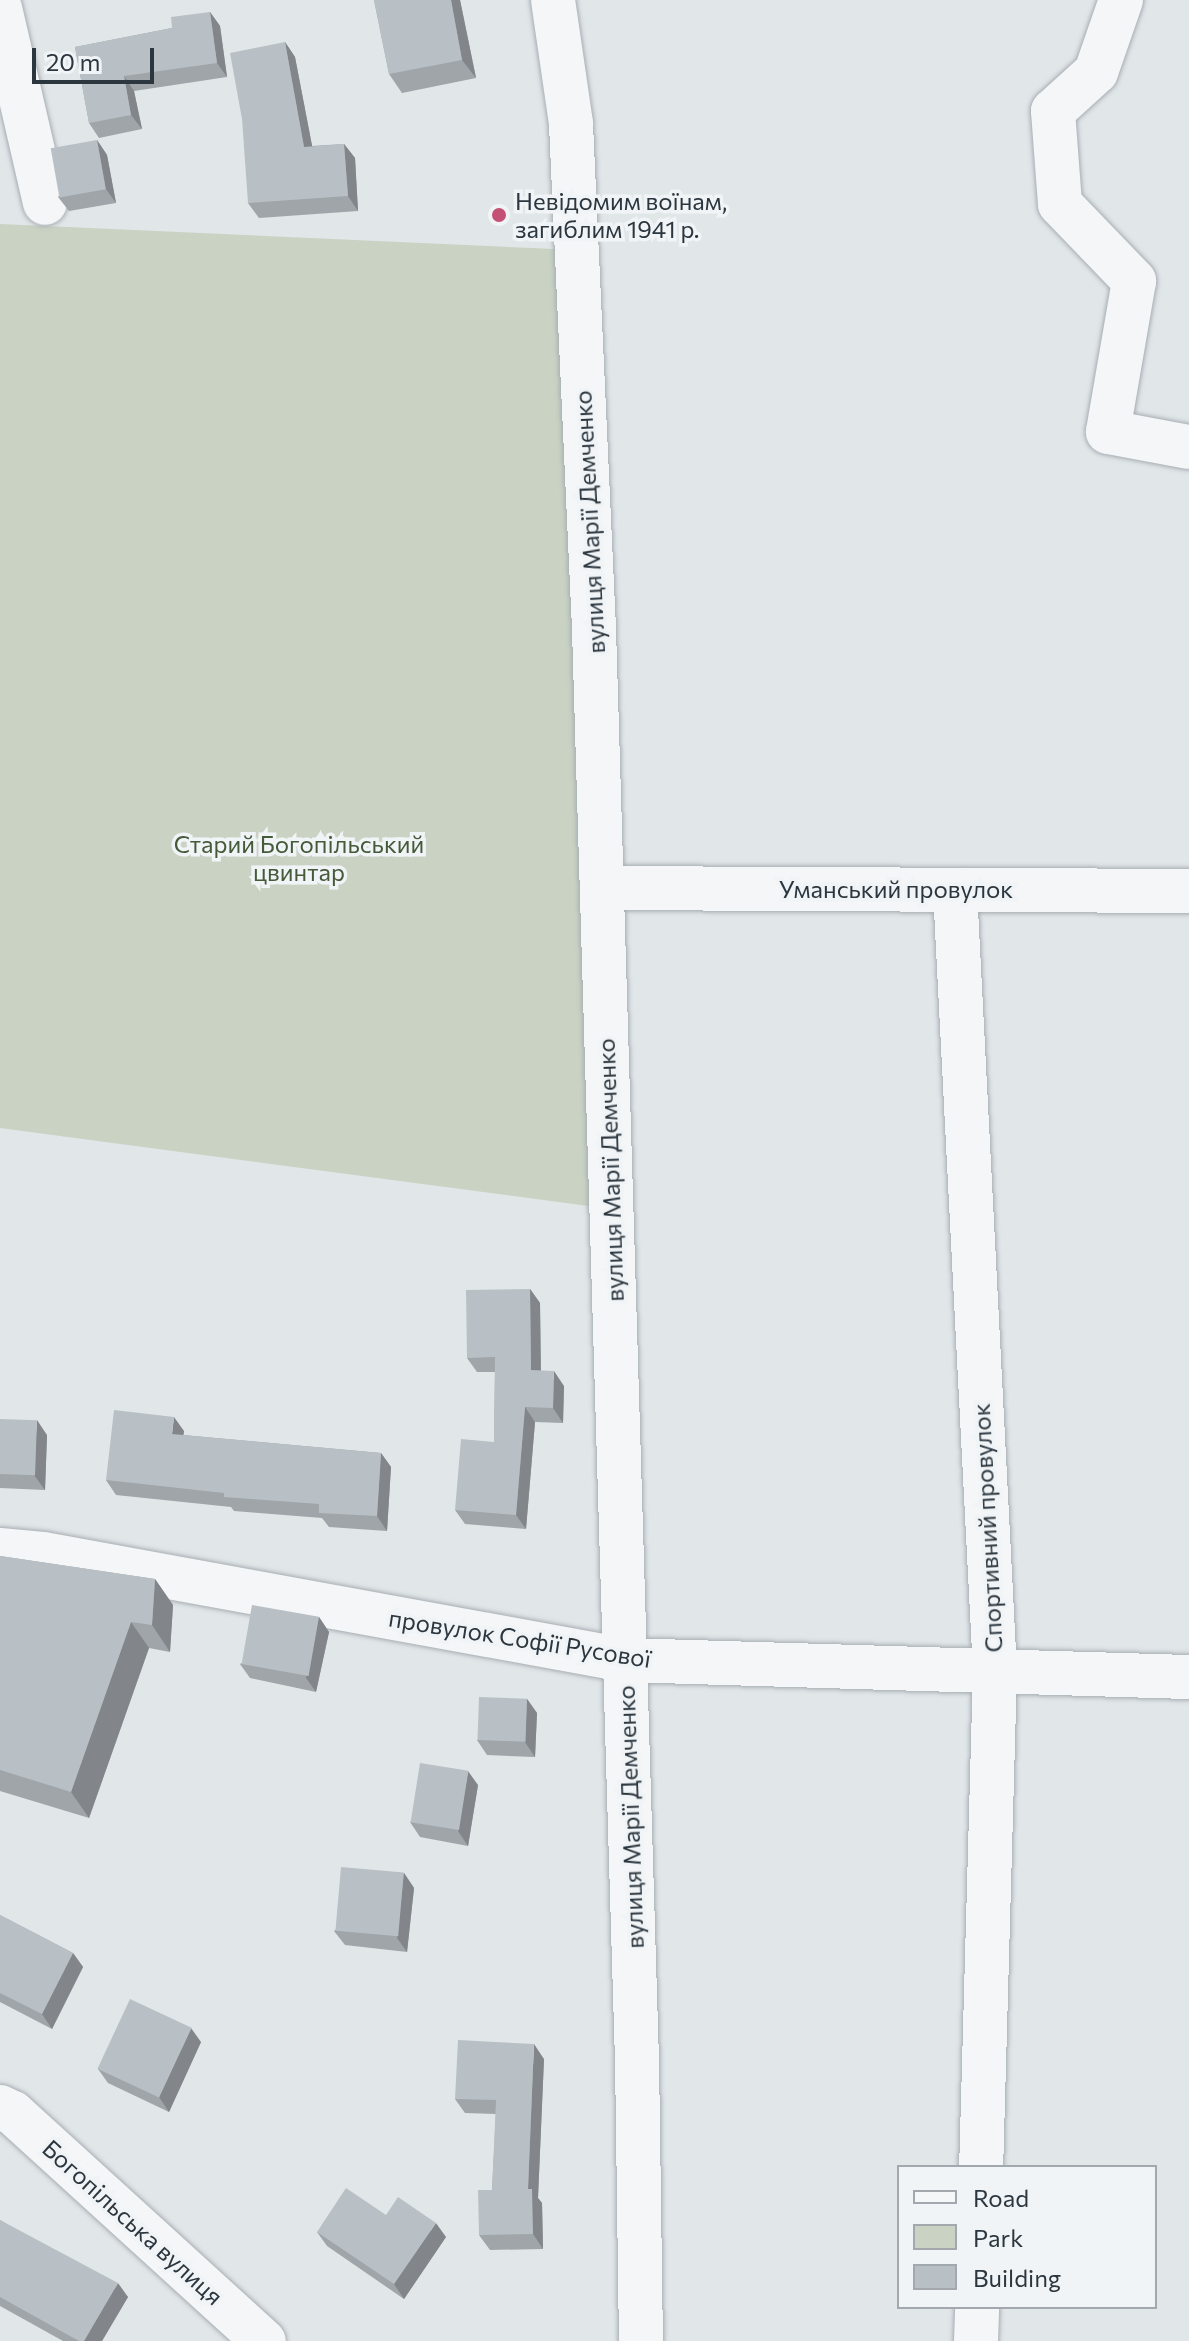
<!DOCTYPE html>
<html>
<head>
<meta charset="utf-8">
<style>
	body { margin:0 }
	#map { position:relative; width:1189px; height:2341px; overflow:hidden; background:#e1e6e9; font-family:Commissioner,sans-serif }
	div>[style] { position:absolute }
	.green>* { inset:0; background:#c9d2c3 }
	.roads { filter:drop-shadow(0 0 2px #a7aeb3) drop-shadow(0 0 2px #a7aeb3) }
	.minor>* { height:44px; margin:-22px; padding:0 22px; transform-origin:22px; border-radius:22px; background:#f4f6f7 }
	.wall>* { inset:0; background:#9fa5a9 }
	.shaded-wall>* { inset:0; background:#82868a }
	.building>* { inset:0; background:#b9c0c5; transform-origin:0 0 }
	.dots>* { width:22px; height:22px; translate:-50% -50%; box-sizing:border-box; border:4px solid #f1f4f6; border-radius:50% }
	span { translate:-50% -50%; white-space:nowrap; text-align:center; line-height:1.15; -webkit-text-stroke:7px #f1f4f6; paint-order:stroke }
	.poi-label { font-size:24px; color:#2b363f }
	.left { translate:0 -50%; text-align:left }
	.street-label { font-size:24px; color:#2b363f }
	.park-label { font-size:24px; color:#455a39 }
	.legend { position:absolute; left:897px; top:2165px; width:260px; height:144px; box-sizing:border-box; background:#f1f4f6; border:2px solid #a2a8ad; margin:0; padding:10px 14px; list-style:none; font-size:24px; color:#2b363f }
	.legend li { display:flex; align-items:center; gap:16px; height:40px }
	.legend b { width:40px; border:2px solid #a2a8ad }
	.scale { position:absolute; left:32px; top:48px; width:122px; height:36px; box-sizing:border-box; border:4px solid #2b363f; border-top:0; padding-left:10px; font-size:24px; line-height:28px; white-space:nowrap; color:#2b363f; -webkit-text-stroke:6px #f1f4f6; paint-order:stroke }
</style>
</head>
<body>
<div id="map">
	<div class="green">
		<div style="clip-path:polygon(0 224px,576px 250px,611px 1209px,0 1128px)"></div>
	</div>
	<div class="roads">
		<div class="minor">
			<div style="left:553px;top:0;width:125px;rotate:81.7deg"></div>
			<div style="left:571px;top:124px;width:506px;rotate:87.39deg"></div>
			<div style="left:594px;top:629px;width:1430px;rotate:88.28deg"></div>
			<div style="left:637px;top:2058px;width:283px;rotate:89.2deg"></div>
			<div style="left:1121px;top:0;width:76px;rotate:109.1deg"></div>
			<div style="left:1096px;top:72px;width:58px;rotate:137.8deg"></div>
			<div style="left:1053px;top:111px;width:93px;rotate:85.7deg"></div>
			<div style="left:1060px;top:204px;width:107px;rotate:46.1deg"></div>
			<div style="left:1134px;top:281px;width:153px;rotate:99.8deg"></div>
			<div style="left:1108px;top:432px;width:82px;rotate:10.5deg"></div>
			<div style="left:0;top:8px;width:200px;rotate:77deg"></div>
			<div style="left:602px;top:888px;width:587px;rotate:0.29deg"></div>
			<div style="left:955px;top:890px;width:782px;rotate:87.07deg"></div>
			<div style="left:995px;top:1671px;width:496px;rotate:91.6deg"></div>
			<div style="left:0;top:1550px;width:43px;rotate:5.3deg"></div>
			<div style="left:43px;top:1554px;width:592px;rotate:10.32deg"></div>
			<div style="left:625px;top:1660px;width:564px;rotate:1.73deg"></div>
			<div style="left:0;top:2107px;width:14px;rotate:25deg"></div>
			<div style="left:13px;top:2113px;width:339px;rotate:42.3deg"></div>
			<div style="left:976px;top:2341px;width:34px;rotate:-88deg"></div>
		</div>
	</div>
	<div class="wall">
		<div style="clip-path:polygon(374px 0,460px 0,476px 78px,402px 93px,389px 74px)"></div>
		<div style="clip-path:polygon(210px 12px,220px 26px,227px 77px,134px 91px,142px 129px,99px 138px,89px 123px,75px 47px,172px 28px)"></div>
		<div style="clip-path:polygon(285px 42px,295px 57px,312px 146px,344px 144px,355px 158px,358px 211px,259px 218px,248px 203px)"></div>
		<div style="clip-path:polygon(97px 140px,107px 155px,116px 203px,69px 211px,58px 197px)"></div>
		<div style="clip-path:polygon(530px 1289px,540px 1303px,541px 1371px,564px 1386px,563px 1423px,535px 1422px,526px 1529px,465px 1524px,455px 1510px,494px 1442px,495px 1372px,477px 1372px,467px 1358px)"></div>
		<div style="clip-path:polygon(0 1419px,47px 1435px,45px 1490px,0 1488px)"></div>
		<div style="clip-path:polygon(184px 1431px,183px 1435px,381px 1453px,391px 1467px,387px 1531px,329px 1527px,322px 1518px,234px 1511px,231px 1507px,116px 1495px,106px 1480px)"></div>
		<div style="clip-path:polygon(0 1556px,155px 1579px,173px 1605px,170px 1652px,149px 1648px,89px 1818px,0 1791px)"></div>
		<div style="clip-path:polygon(319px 1617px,329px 1632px,316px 1692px,250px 1678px,240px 1664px)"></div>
		<div style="clip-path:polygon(527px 1699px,537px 1713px,535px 1757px,487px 1755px,477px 1740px)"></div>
		<div style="clip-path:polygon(478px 1785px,468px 1846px,420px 1837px,410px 1822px)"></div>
		<div style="clip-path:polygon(404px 1873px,414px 1888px,407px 1952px,345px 1945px,334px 1931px)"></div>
		<div style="clip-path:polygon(0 1915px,73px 1953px,83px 1967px,52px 2029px,0 2002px)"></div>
		<div style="clip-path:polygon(201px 2042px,169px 2112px,108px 2083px,98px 2069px)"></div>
		<div style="clip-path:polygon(544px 2059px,538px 2198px,542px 2203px,543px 2249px,490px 2250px,479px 2235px,492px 2190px,496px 2114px,465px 2113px,455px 2099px)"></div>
		<div style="clip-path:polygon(386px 2215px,446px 2237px,404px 2299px,327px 2246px,317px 2232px)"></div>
		<div style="clip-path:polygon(0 2220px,128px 2297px,102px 2341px,63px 2341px,0 2306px)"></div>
	</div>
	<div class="shaded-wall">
		<div style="clip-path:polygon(451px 0,460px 0,476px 78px,462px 60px)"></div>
		<div style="clip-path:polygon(210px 12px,220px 26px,227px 77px,217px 63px)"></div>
		<div style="clip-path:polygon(285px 42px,295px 57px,315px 161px,304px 147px)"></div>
		<div style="clip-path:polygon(124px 76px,134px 91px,142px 129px,131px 115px)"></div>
		<div style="clip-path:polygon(97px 140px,107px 155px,116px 203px,106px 189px)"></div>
		<div style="clip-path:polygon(344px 144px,355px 158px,358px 211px,348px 196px)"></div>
		<div style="clip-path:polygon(530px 1289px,540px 1303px,541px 1385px,531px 1370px)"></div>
		<div style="clip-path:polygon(554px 1371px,564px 1386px,563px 1423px,553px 1408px)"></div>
		<div style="clip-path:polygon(525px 1407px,535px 1422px,526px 1529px,516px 1515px)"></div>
		<div style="clip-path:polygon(174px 1417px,184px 1431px,182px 1448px,172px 1434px)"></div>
		<div style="clip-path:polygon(37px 1420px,47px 1435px,45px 1490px,34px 1475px)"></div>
		<div style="clip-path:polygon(381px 1453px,391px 1467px,387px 1531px,377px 1516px)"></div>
		<div style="clip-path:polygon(155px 1579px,173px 1605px,170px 1652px,152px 1625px)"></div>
		<div style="clip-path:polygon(319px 1617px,329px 1632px,316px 1692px,306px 1678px)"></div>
		<div style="clip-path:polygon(131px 1622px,149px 1648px,89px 1818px,71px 1792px)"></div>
		<div style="clip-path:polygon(527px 1699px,537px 1713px,535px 1757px,525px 1742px)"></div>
		<div style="clip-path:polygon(468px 1771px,478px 1785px,468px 1846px,458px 1831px)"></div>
		<div style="clip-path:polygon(404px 1873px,414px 1888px,407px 1952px,397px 1938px)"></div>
		<div style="clip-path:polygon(73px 1953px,83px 1967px,52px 2029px,42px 2014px)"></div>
		<div style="clip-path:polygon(191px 2028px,201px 2042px,169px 2112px,159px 2097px)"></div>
		<div style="clip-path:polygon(534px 2044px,544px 2059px,538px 2198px,542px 2203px,543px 2249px,533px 2234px,528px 2189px)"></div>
		<div style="clip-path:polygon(436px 2223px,446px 2237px,404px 2299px,394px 2284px)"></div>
		<div style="clip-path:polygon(118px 2283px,128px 2297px,102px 2341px,84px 2341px)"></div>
	</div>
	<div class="building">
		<div style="clip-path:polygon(374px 0,451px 0,462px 60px,389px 74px)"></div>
		<div style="clip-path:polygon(210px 12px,217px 63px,124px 76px,131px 115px,89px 123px,75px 47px,172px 28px,171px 17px)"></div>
		<div style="clip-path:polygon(285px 42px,304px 147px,344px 144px,348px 196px,248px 203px,242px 119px,230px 53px)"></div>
		<div style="left:97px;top:140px;width:50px;height:47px;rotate:80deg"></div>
		<div style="clip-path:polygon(530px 1289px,531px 1370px,554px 1371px,553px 1408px,525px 1407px,516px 1515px,455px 1510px,461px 1439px,494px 1442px,495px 1357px,467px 1358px,466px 1290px)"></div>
		<div style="clip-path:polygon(114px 1410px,174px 1417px,172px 1434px,381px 1453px,377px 1516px,319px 1513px,319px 1504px,224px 1497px,224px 1493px,106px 1480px)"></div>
		<div style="left:0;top:1419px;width:37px;height:55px;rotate:2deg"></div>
		<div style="clip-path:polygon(0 1556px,155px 1579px,152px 1625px,131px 1622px,71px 1792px,0 1770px)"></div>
		<div style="left:252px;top:1605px;width:68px;height:60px;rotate:10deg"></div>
		<div style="left:479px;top:1697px;width:48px;height:43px;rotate:2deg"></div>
		<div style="left:420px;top:1763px;width:49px;height:60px;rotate:9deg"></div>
		<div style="left:341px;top:1867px;width:63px;height:64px;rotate:5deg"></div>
		<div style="clip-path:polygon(0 1915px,73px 1953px,42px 2014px,0 1993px)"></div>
		<div style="left:130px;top:1999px;width:68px;height:77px;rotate:25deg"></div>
		<div style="clip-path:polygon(458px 2040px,534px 2044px,528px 2189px,532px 2189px,533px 2234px,479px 2235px,478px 2190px,492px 2190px,496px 2100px,455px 2099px)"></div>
		<div style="clip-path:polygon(346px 2188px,386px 2215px,398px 2197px,436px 2223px,394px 2284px,317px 2232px)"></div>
		<div style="clip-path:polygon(0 2220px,118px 2283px,84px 2341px,79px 2341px,0 2297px)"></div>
	</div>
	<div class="dots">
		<div style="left:499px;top:215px;background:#c45075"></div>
	</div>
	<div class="poi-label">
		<span class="left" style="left:515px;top:215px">Невідомим воїнам,<br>загиблим 1941 р.</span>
	</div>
	<div class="street-label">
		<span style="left:589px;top:522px;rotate:-93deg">вулиця Марії Демченко</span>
		<span style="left:896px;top:889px">Уманський провулок</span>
		<span style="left:610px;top:1170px;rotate:-92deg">вулиця Марії Демченко</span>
		<span style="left:987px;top:1528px;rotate:-93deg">Спортивний провулок</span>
		<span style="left:520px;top:1638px;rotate:9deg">провулок Софії Русової</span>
		<span style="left:630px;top:1817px;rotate:-92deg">вулиця Марії Демченко</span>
		<span style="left:133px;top:2222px;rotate:42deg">Богопільська вулиця</span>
	</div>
	<div class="park-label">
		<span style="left:299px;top:858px">Старий Богопільський<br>цвинтар</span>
	</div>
	<ul class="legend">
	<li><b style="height:10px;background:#f4f6f7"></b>Road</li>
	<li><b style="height:22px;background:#c9d2c3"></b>Park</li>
	<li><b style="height:22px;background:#b9c0c5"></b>Building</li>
	</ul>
	<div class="scale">20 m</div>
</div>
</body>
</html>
